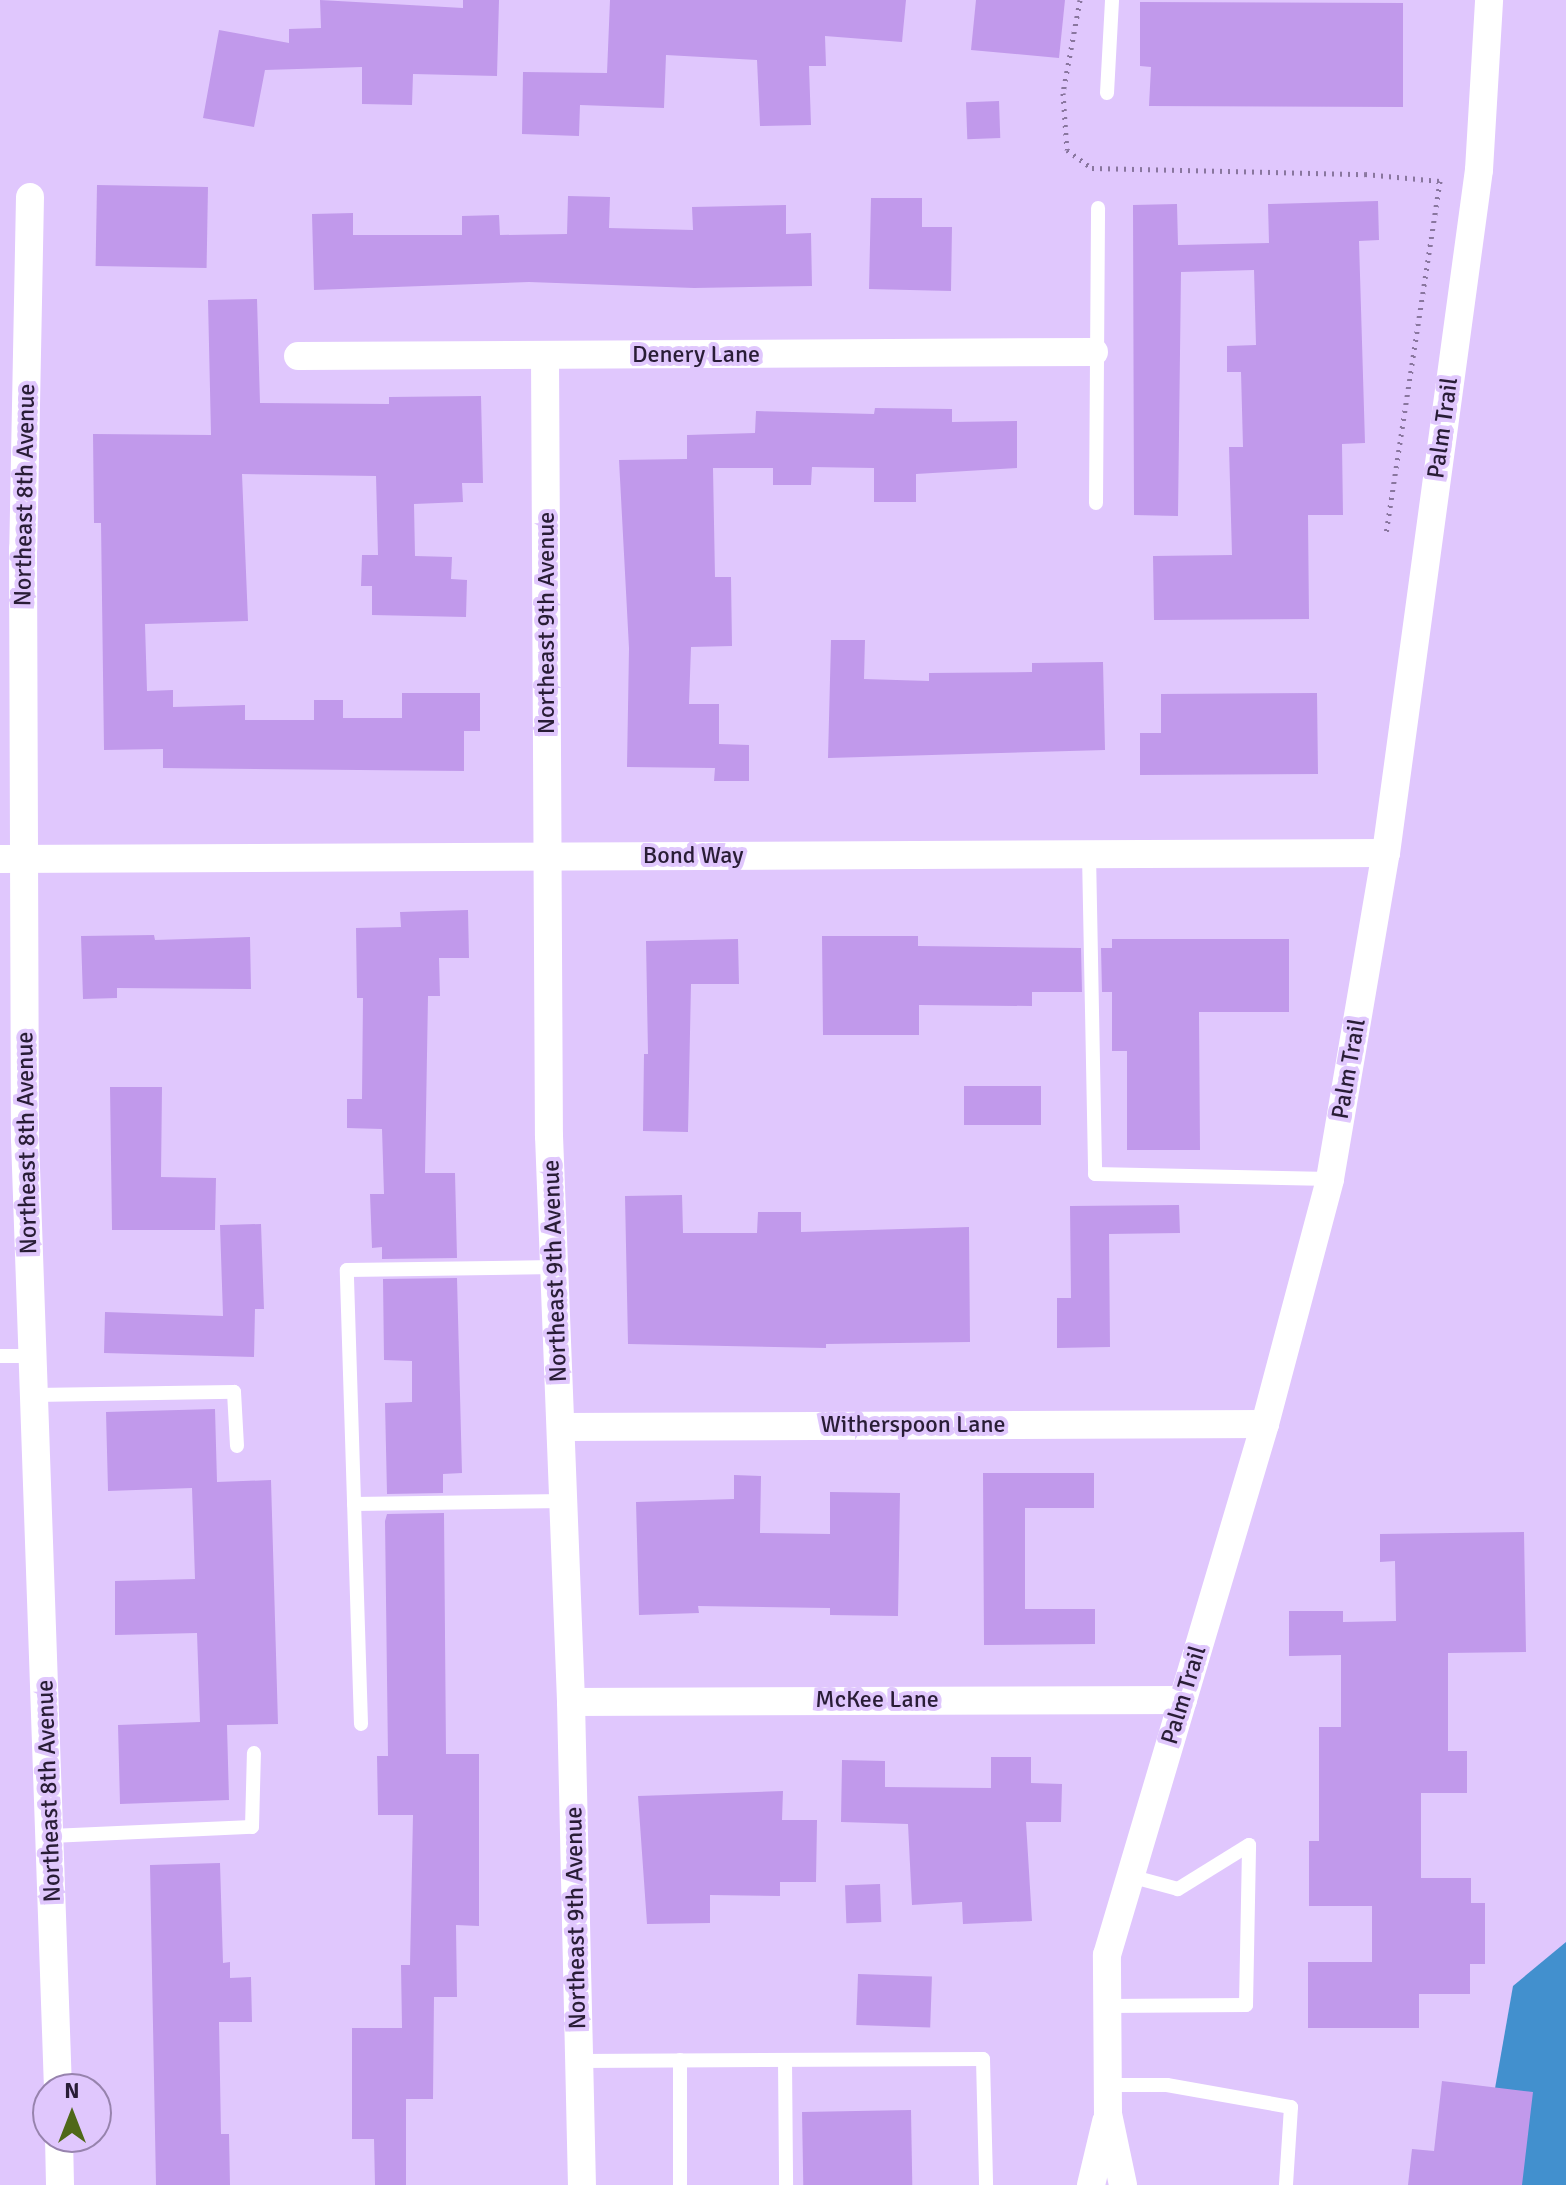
<!DOCTYPE html>
<html>
<head>
<meta charset="utf-8">
<style>
	body { margin:0 }
	#map { position:relative; width:1566px; height:2185px; overflow:hidden; background:#e0c7fd; font-family:Signika,sans-serif }
	div>[style] { position:absolute }
	.water>* { inset:0; background:#4290ce }
	.building>* { inset:0; background:#c199eb; transform-origin:0 0 }
	.path>* { height:5px; margin-top:-2.5px; transform-origin:0; background:repeating-linear-gradient(90deg,#89769e 0 2px,transparent 0 8px) }
	.lane>* { height:14px; margin:-7px; padding:0 7px; transform-origin:7px; border-radius:7px; background:#fff }
	.street>* { height:28px; margin:-14px; padding:0 14px; transform-origin:14px; border-radius:14px; background:#fff }
	span { translate:-50% -50%; white-space:nowrap; text-align:center; line-height:1.15; -webkit-text-stroke:8px #e0c7fd; paint-order:stroke }
	.street-label { font-size:24px; color:#291d36 }
	.north { position:absolute; left:32px; top:2073px; width:80px; height:80px; box-sizing:border-box; background:#e0c7fd; border:2px solid #9783ad; border-radius:50%; rotate:0deg; font-size:22px; font-weight:700; line-height:32px; text-align:center; color:#291d36 }
	.north::after { content:''; display:block; margin:auto; width:28px; height:36px; background:#4f6819; clip-path:polygon(50% 0,100% 100%,50% 72%,0 100%) }
</style>
</head>
<body>
<div id="map">
	<div class="water">
		<div style="clip-path:polygon(1566px 1942px,1566px 2185px,1478px 2185px,1513px 1986px)"></div>
	</div>
	<div class="building">
		<div style="clip-path:polygon(320px 0,463px 8px,463px 0,499px 0,497px 76px,413px 74px,412px 105px,362px 104px,362px 67px,265px 70px,254px 127px,203px 118px,219px 30px,289px 43px,289px 29px,321px 28px)"></div>
		<div style="clip-path:polygon(610px 0,906px 0,902px 42px,825px 36px,826px 66px,809px 66px,811px 125px,760px 126px,757px 60px,666px 55px,664px 108px,580px 105px,579px 136px,522px 134px,523px 72px,607px 73px)"></div>
		<div style="clip-path:polygon(976px 0,1065px 0,1059px 58px,971px 50px)"></div>
		<div style="clip-path:polygon(1140px 2px,1403px 3px,1403px 107px,1149px 106px,1151px 67px,1140px 66px)"></div>
		<div style="left:999px;top:101px;width:37px;height:33px;rotate:88deg"></div>
		<div style="left:97px;top:185px;width:111px;height:81px;rotate:1deg"></div>
		<div style="clip-path:polygon(568px 196px,610px 197px,609px 228px,693px 230px,692px 207px,786px 205px,786px 234px,811px 233px,812px 286px,694px 288px,529px 282px,314px 290px,312px 214px,353px 213px,353px 235px,462px 235px,462px 216px,499px 215px,500px 235px,567px 234px)"></div>
		<div style="clip-path:polygon(871px 198px,922px 198px,922px 227px,952px 227px,951px 291px,869px 289px)"></div>
		<div style="clip-path:polygon(1378px 201px,1379px 240px,1359px 241px,1365px 443px,1342px 444px,1343px 515px,1308px 515px,1309px 619px,1154px 620px,1153px 556px,1232px 555px,1229px 447px,1243px 447px,1241px 372px,1227px 372px,1227px 346px,1256px 345px,1254px 270px,1181px 272px,1178px 516px,1134px 515px,1133px 205px,1177px 204px,1178px 245px,1269px 243px,1268px 204px)"></div>
		<div style="clip-path:polygon(257px 299px,260px 403px,389px 404px,389px 397px,481px 396px,483px 483px,462px 483px,463px 502px,414px 504px,415px 556px,452px 557px,451px 579px,467px 580px,466px 617px,372px 615px,372px 586px,361px 586px,362px 555px,378px 555px,376px 476px,242px 474px,248px 621px,145px 624px,147px 691px,173px 690px,173px 707px,245px 705px,245px 720px,314px 720px,314px 700px,343px 700px,343px 718px,402px 718px,402px 693px,480px 693px,480px 731px,464px 731px,464px 771px,163px 768px,163px 749px,104px 750px,101px 523px,94px 523px,93px 434px,211px 435px,208px 300px)"></div>
		<div style="clip-path:polygon(875px 408px,952px 409px,952px 422px,1017px 421px,1017px 468px,916px 474px,916px 502px,874px 502px,874px 468px,812px 467px,811px 485px,773px 485px,773px 468px,713px 468px,715px 577px,731px 577px,732px 646px,691px 647px,689px 704px,719px 704px,719px 744px,749px 745px,749px 781px,714px 781px,715px 768px,627px 767px,629px 648px,619px 460px,687px 459px,687px 435px,755px 433px,756px 411px,874px 414px)"></div>
		<div style="clip-path:polygon(831px 640px,865px 640px,864px 679px,929px 681px,929px 673px,1032px 672px,1032px 663px,1103px 662px,1105px 750px,828px 758px)"></div>
		<div style="clip-path:polygon(1317px 693px,1318px 774px,1140px 775px,1140px 733px,1161px 733px,1161px 694px)"></div>
		<div style="clip-path:polygon(468px 910px,469px 958px,439px 958px,440px 996px,428px 996px,425px 1173px,455px 1173px,457px 1258px,382px 1259px,382px 1247px,372px 1248px,370px 1194px,384px 1194px,382px 1129px,347px 1128px,347px 1099px,362px 1099px,363px 998px,357px 998px,356px 928px,401px 927px,400px 912px)"></div>
		<div style="clip-path:polygon(154px 935px,155px 940px,250px 937px,251px 989px,117px 988px,117px 998px,83px 999px,81px 936px)"></div>
		<div style="clip-path:polygon(822px 936px,918px 936px,918px 946px,1081px 948px,1082px 992px,1032px 992px,1032px 1006px,919px 1005px,919px 1035px,823px 1035px)"></div>
		<div style="clip-path:polygon(738px 939px,739px 984px,691px 984px,688px 1132px,643px 1131px,644px 1054px,648px 1054px,646px 941px)"></div>
		<div style="clip-path:polygon(1112px 939px,1289px 939px,1289px 1012px,1199px 1012px,1200px 1150px,1127px 1150px,1127px 1051px,1112px 1051px,1112px 992px,1102px 992px,1101px 948px,1112px 948px)"></div>
		<div style="left:1041px;top:1086px;width:39px;height:77px;rotate:90deg"></div>
		<div style="clip-path:polygon(110px 1087px,162px 1087px,161px 1177px,216px 1178px,215px 1230px,112px 1230px)"></div>
		<div style="clip-path:polygon(682px 1195px,683px 1233px,757px 1233px,758px 1212px,801px 1212px,801px 1232px,969px 1227px,970px 1342px,826px 1344px,826px 1348px,628px 1344px,625px 1196px)"></div>
		<div style="clip-path:polygon(1179px 1205px,1180px 1233px,1109px 1234px,1110px 1347px,1057px 1348px,1057px 1298px,1071px 1298px,1070px 1206px)"></div>
		<div style="clip-path:polygon(261px 1224px,264px 1309px,255px 1309px,254px 1357px,104px 1353px,105px 1312px,223px 1316px,220px 1225px)"></div>
		<div style="clip-path:polygon(457px 1278px,462px 1473px,443px 1474px,443px 1493px,387px 1494px,385px 1403px,412px 1402px,412px 1361px,384px 1360px,383px 1279px)"></div>
		<div style="clip-path:polygon(215px 1409px,217px 1482px,271px 1480px,278px 1724px,227px 1725px,229px 1800px,120px 1804px,118px 1725px,200px 1722px,197px 1633px,115px 1635px,115px 1581px,195px 1579px,192px 1488px,108px 1491px,106px 1412px)"></div>
		<div style="clip-path:polygon(983px 1473px,1094px 1473px,1094px 1508px,1025px 1508px,1025px 1609px,1095px 1609px,1095px 1644px,984px 1645px)"></div>
		<div style="clip-path:polygon(734px 1475px,761px 1476px,760px 1533px,830px 1534px,830px 1492px,900px 1493px,898px 1616px,830px 1615px,830px 1608px,698px 1606px,699px 1613px,639px 1615px,636px 1502px,734px 1499px)"></div>
		<div style="clip-path:polygon(444px 1513px,446px 1754px,479px 1754px,479px 1926px,456px 1925px,457px 1997px,434px 1997px,433px 2099px,406px 2099px,406px 2185px,375px 2185px,374px 2139px,352px 2139px,352px 2028px,402px 2028px,401px 1965px,410px 1965px,413px 1815px,378px 1815px,377px 1756px,388px 1756px,385px 1521px,387px 1514px)"></div>
		<div style="clip-path:polygon(1524px 1532px,1526px 1652px,1448px 1653px,1448px 1751px,1467px 1751px,1467px 1793px,1421px 1793px,1421px 1878px,1471px 1878px,1471px 1903px,1485px 1903px,1485px 1964px,1470px 1964px,1470px 1994px,1419px 1994px,1419px 2028px,1308px 2028px,1308px 1962px,1372px 1962px,1372px 1906px,1309px 1906px,1309px 1841px,1319px 1841px,1319px 1727px,1341px 1727px,1341px 1655px,1289px 1656px,1289px 1611px,1343px 1611px,1343px 1622px,1396px 1621px,1395px 1561px,1380px 1562px,1380px 1534px)"></div>
		<div style="clip-path:polygon(991px 1757px,1031px 1757px,1031px 1783px,1062px 1784px,1061px 1822px,1026px 1822px,1032px 1921px,963px 1924px,962px 1902px,912px 1905px,908px 1824px,841px 1822px,842px 1760px,885px 1761px,885px 1787px,991px 1788px)"></div>
		<div style="clip-path:polygon(783px 1791px,782px 1820px,817px 1820px,816px 1882px,780px 1882px,780px 1896px,710px 1895px,710px 1923px,647px 1924px,638px 1796px)"></div>
		<div style="clip-path:polygon(220px 1863px,223px 1963px,230px 1962px,230px 1978px,251px 1977px,252px 2022px,219px 2022px,221px 2134px,229px 2134px,230px 2185px,156px 2185px,150px 1865px)"></div>
		<div style="left:880px;top:1884px;width:38px;height:35px;rotate:88deg"></div>
		<div style="left:858px;top:1974px;width:74px;height:51px;rotate:2deg"></div>
		<div style="clip-path:polygon(1442px 2081px,1533px 2092px,1522px 2185px,1408px 2185px,1412px 2149px,1434px 2151px)"></div>
		<div style="left:911px;top:2110px;width:75px;height:109px;rotate:89deg"></div>
	</div>
	<div class="path">
		<div style="left:1080px;top:0;width:95px;rotate:100.4deg"></div>
		<div style="left:1063px;top:93px;width:57px;rotate:86deg"></div>
		<div style="left:1067px;top:150px;width:31px;rotate:36deg"></div>
		<div style="left:1092px;top:168px;width:273px;rotate:1.3deg"></div>
		<div style="left:1365px;top:174px;width:75px;rotate:5.3deg"></div>
		<div style="left:1440px;top:181px;width:357px;rotate:98.7deg"></div>
	</div>
	<div class="lane">
		<div style="left:1107px;top:93px;width:93px;rotate:-86.9deg"></div>
		<div style="left:1096px;top:503px;width:295px;rotate:-89.6deg"></div>
		<div style="left:1089px;top:854px;width:320px;rotate:88.9deg"></div>
		<div style="left:1095px;top:1174px;width:235px;rotate:1.2deg"></div>
		<div style="left:0;top:1356px;width:33px"></div>
		<div style="left:35px;top:1395px;width:199px;rotate:-0.9deg"></div>
		<div style="left:234px;top:1392px;width:54px;rotate:86.8deg"></div>
		<div style="left:354px;top:1504px;width:210px;rotate:-0.8deg"></div>
		<div style="left:361px;top:1724px;width:454px;rotate:-91.8deg"></div>
		<div style="left:347px;top:1270px;width:208px;rotate:-0.8deg"></div>
		<div style="left:51px;top:1836px;width:201px;rotate:-2.6deg"></div>
		<div style="left:252px;top:1827px;width:74px;rotate:-88.5deg"></div>
		<div style="left:1107px;top:2006px;width:139px;rotate:-0.4deg"></div>
		<div style="left:1246px;top:2005px;width:160px;rotate:-88.9deg"></div>
		<div style="left:1249px;top:1845px;width:84px;rotate:148.2deg"></div>
		<div style="left:1178px;top:1889px;width:50px;rotate:-164.8deg"></div>
		<div style="left:680px;top:2060px;width:125px;rotate:90deg"></div>
		<div style="left:785px;top:2060px;width:125px;rotate:89.5deg"></div>
		<div style="left:579px;top:2061px;width:404px;rotate:-0.3deg"></div>
		<div style="left:983px;top:2059px;width:126px;rotate:88.6deg"></div>
		<div style="left:1108px;top:2085px;width:59px"></div>
		<div style="left:1167px;top:2085px;width:126px;rotate:10.1deg"></div>
		<div style="left:1291px;top:2107px;width:78px;rotate:93.7deg"></div>
	</div>
	<div class="street">
		<div style="left:30px;top:197px;width:352px;rotate:91.1deg"></div>
		<div style="left:23px;top:549px;width:590px;rotate:89.81deg"></div>
		<div style="left:25px;top:1139px;width:951px;rotate:88.01deg"></div>
		<div style="left:298px;top:356px;width:796px;rotate:-0.29deg"></div>
		<div style="left:545px;top:356px;width:780px;rotate:89.71deg"></div>
		<div style="left:549px;top:1136px;width:566px;rotate:87.77deg"></div>
		<div style="left:571px;top:1702px;width:483px;rotate:88.7deg"></div>
		<div style="left:0;top:859px;width:1386px;rotate:-0.25deg"></div>
		<div style="left:562px;top:1427px;width:703px;rotate:-0.24deg"></div>
		<div style="left:571px;top:1702px;width:612px;rotate:-0.19deg"></div>
		<div style="left:59px;top:2137px;width:48px;rotate:88.8deg"></div>
		<div style="left:1091px;top:2185px;width:65px;rotate:-76.6deg"></div>
		<div style="left:1123px;top:2185px;width:73px;rotate:-101.9deg"></div>
		<div style="left:1108px;top:2114px;width:159px;rotate:-90.4deg"></div>
		<div style="left:1107px;top:1955px;width:554px;rotate:-73.43deg"></div>
		<div style="left:1265px;top:1424px;width:253px;rotate:-75.1deg"></div>
		<div style="left:1330px;top:1179px;width:331px;rotate:-80.3deg"></div>
		<div style="left:1386px;top:853px;width:689px;rotate:-82.25deg"></div>
		<div style="left:1479px;top:170px;width:170px;rotate:-86.6deg"></div>
	</div>
	<div class="street-label">
		<span style="left:696px;top:355px">Denery Lane</span>
		<span style="left:1443px;top:428px;rotate:-82deg">Palm Trail</span>
		<span style="left:25px;top:495px;rotate:-89deg">Northeast 8th Avenue</span>
		<span style="left:547px;top:623px;rotate:-90deg">Northeast 9th Avenue</span>
		<span style="left:693px;top:856px">Bond Way</span>
		<span style="left:1349px;top:1069px;rotate:-80deg">Palm Trail</span>
		<span style="left:27px;top:1143px;rotate:-91deg">Northeast 8th Avenue</span>
		<span style="left:555px;top:1271px;rotate:-92deg">Northeast 9th Avenue</span>
		<span style="left:913px;top:1425px">Witherspoon Lane</span>
		<span style="left:1184px;top:1695px;rotate:-73deg">Palm Trail</span>
		<span style="left:877px;top:1700px">McKee Lane</span>
		<span style="left:49px;top:1791px;rotate:-92deg">Northeast 8th Avenue</span>
		<span style="left:576px;top:1918px;rotate:-91deg">Northeast 9th Avenue</span>
	</div>
	<div class="north">N</div>
</div>
</body>
</html>
